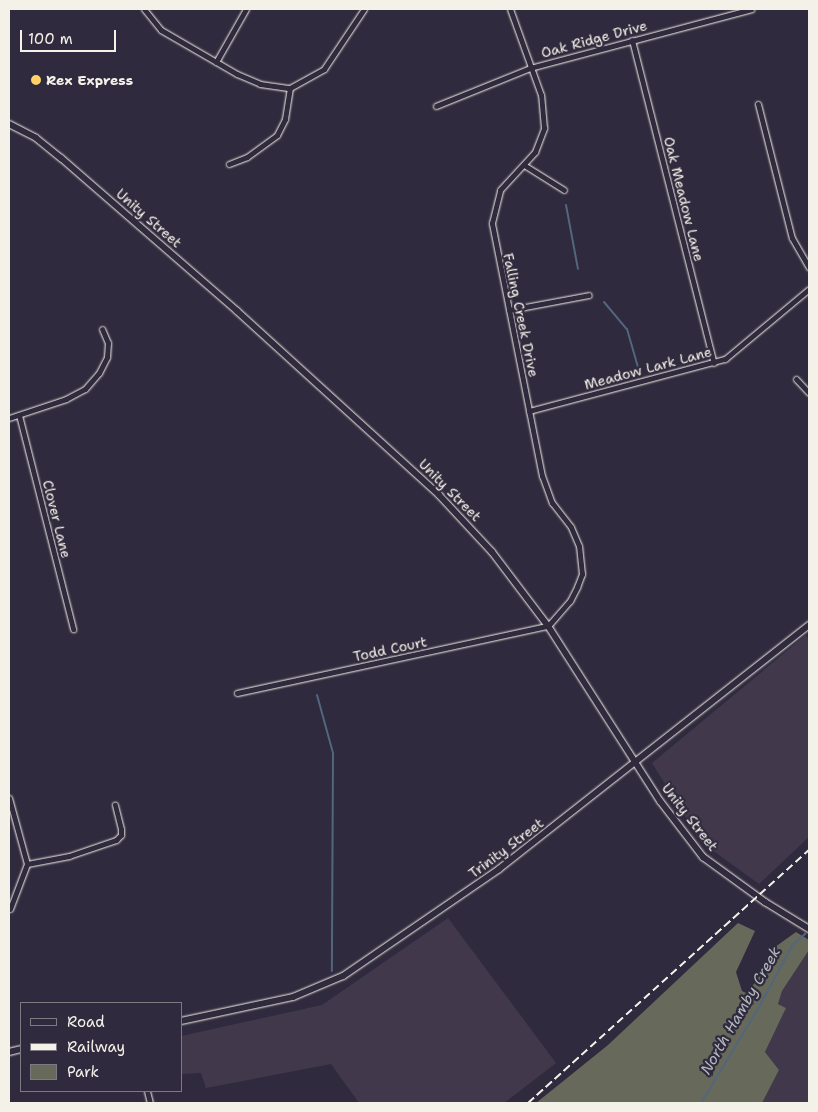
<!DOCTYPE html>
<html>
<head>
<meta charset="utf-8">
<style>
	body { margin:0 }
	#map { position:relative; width:818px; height:1112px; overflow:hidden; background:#2f2a3d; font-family:"Shantell Sans",sans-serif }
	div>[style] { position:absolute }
	.built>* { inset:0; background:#42384c }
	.green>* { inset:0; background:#67695a }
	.stream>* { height:2px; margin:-1px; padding:0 1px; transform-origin:1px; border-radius:1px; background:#52667d }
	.roads { filter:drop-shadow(0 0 1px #f4f1e8) drop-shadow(0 0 1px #f4f1e8) }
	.minor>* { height:5px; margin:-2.5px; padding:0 2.5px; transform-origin:2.5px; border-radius:2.5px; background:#2f2a3d }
	.tertiary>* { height:6px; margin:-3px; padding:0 3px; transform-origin:3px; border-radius:3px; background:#2f2a3d }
	.rail>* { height:2px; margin-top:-1px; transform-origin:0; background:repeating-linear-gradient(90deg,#f4f1e8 0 8px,transparent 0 12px) }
	.dots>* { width:14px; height:14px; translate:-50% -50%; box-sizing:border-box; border:2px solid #2f2a3d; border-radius:50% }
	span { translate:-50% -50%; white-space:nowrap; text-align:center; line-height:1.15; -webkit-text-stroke:4.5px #2f2a3d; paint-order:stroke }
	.street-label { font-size:14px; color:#f4f1e8 }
	.poi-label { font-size:14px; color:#f4f1e8; font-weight:700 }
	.left { translate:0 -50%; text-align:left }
	.water-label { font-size:15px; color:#b3b9bd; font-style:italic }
	.frame { position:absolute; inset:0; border:10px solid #f4f1e8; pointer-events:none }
	.legend { position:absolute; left:20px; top:1002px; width:162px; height:90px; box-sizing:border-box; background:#2f2a3d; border:1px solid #7e7a81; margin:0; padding:6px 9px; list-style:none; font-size:15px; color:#f4f1e8 }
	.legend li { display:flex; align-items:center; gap:10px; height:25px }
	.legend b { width:25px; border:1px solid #7e7a81 }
	.scale { position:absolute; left:20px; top:30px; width:96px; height:22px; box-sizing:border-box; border:2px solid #f4f1e8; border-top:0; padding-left:6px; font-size:15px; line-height:18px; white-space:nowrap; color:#f4f1e8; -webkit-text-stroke:4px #2f2a3d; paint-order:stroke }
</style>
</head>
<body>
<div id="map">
	<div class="built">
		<div style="clip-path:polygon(806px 635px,809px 640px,809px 837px,759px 884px,701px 842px,652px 763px)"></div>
		<div style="clip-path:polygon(448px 918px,556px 1063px,504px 1103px,359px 1103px,331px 1064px,206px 1088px,201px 1073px,181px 1074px,181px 1036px,322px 1005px)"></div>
		<div style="clip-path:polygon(809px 950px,809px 1103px,762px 1103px,779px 1070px,765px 1052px,786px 1008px,778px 1004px,782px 991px)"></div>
	</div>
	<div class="green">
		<div style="clip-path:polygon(738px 923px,755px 931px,736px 972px,742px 991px,748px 994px,775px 947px,796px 932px,809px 940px,809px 950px,782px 991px,778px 1004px,786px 1008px,765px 1052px,779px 1070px,762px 1103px,536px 1103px,608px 1045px)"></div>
	</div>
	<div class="stream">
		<div style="left:566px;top:205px;width:65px;rotate:79.4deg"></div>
		<div style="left:604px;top:302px;width:35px;rotate:50deg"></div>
		<div style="left:627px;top:329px;width:47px;rotate:73.9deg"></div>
		<div style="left:317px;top:695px;width:60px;rotate:74.6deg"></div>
		<div style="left:333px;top:753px;width:218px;rotate:90.3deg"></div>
		<div style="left:701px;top:1103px;width:110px;rotate:-58.8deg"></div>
		<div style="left:758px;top:1009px;width:72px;rotate:-61.6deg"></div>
		<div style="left:792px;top:946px;width:18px;rotate:-43deg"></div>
	</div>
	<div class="roads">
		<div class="minor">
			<div style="left:144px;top:9px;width:27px;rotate:51deg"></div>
			<div style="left:161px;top:30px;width:88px;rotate:30.1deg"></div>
			<div style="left:237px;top:74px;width:25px;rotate:23deg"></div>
			<div style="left:260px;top:84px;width:30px;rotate:8deg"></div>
			<div style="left:632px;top:40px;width:333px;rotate:75.8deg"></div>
			<div style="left:216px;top:62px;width:61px;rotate:-60.5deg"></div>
			<div style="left:290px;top:88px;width:39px;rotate:-29deg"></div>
			<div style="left:324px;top:69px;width:72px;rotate:-56.3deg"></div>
			<div style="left:758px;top:104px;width:138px;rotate:75.8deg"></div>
			<div style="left:792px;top:238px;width:34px;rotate:60deg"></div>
			<div style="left:436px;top:106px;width:101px;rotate:-22deg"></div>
			<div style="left:530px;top:68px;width:229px;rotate:-14.9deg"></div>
			<div style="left:229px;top:164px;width:19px;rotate:-21deg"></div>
			<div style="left:247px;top:157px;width:37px;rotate:-36deg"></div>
			<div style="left:277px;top:135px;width:18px;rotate:-63deg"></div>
			<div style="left:285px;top:119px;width:31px;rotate:-81deg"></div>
			<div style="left:524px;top:165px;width:47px;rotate:32deg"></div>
			<div style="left:509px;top:310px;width:81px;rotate:-10.6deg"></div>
			<div style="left:796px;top:379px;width:19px;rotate:47deg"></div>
			<div style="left:529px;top:411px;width:203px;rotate:-14.9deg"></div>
			<div style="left:725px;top:359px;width:109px;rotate:-39.8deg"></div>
			<div style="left:19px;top:415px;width:221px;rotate:75.8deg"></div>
			<div style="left:9px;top:418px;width:60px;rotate:-18.4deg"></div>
			<div style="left:66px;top:399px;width:21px;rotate:-28deg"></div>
			<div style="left:85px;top:389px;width:21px;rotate:-49deg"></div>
			<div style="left:99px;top:373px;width:18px;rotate:-63deg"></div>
			<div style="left:107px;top:357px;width:14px;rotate:-86deg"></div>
			<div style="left:108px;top:343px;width:15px;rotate:-113deg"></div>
			<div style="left:237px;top:693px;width:318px;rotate:-12.2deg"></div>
			<div style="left:548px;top:626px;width:33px;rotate:-49deg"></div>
			<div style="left:570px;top:601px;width:16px;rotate:-63deg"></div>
			<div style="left:577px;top:587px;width:14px;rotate:-69deg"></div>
			<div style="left:582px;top:574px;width:28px;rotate:-96deg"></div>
			<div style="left:579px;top:546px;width:21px;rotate:-113deg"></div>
			<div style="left:571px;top:527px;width:31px;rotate:-128deg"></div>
			<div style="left:552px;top:503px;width:29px;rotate:-110deg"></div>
			<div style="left:542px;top:476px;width:258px;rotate:-101.2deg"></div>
			<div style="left:492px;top:223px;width:34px;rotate:-76deg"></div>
			<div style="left:500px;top:190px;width:52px;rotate:-47.4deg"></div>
			<div style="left:535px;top:152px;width:26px;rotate:-69deg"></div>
			<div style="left:544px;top:128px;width:33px;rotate:-95deg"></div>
			<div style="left:541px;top:95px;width:91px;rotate:-109.8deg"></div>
			<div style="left:9px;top:798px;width:68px;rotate:74.7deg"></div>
			<div style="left:27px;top:864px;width:48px;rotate:110.7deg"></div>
			<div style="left:27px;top:864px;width:43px;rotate:-10.8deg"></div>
			<div style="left:69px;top:856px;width:50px;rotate:-18.8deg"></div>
			<div style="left:116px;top:840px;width:7px;rotate:-45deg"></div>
			<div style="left:121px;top:835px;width:6px;rotate:-90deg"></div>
			<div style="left:121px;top:829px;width:25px;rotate:-104deg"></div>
			<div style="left:147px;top:1091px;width:12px;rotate:76deg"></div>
		</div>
		<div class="tertiary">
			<div style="left:9px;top:124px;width:30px;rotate:27deg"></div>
			<div style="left:36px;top:138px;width:32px;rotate:39deg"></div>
			<div style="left:61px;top:158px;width:233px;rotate:41deg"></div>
			<div style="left:237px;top:311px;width:273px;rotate:42.3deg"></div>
			<div style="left:439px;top:495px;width:78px;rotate:47.1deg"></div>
			<div style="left:492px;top:552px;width:93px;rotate:52.9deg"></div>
			<div style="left:548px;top:626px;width:208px;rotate:57.4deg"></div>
			<div style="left:660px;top:801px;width:71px;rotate:52.5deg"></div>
			<div style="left:703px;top:857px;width:77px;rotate:36deg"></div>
			<div style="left:765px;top:902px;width:52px;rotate:31.5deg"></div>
			<div style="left:181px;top:1021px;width:115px;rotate:-12.1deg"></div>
			<div style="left:293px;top:997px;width:54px;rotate:-22.8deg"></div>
			<div style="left:343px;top:976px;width:189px;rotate:-34.4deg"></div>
			<div style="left:499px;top:869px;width:395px;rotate:-38.2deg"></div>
			<div style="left:9px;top:1052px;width:12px;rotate:-14deg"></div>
		</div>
	</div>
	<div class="rail">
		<div style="left:528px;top:1103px;width:378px;rotate:-42deg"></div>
	</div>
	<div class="dots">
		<div style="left:36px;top:80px;background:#ffd166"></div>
	</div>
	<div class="street-label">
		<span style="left:594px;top:39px;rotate:-15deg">Oak Ridge Drive</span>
		<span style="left:684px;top:199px;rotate:76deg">Oak Meadow Lane</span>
		<span style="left:149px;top:218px;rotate:41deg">Unity Street</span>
		<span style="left:521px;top:315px;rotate:78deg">Falling Creek Drive</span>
		<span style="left:648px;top:368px;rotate:-15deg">Meadow Lark Lane</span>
		<span style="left:450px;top:490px;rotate:45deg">Unity Street</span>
		<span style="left:57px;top:519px;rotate:76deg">Clover Lane</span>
		<span style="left:390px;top:649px;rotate:-12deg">Todd Court</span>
		<span style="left:690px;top:817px;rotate:52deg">Unity Street</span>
		<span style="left:506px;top:848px;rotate:-37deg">Trinity Street</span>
	</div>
	<div class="poi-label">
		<span class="left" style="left:46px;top:80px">Rex Express</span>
	</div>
	<div class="water-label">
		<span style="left:741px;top:1011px;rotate:-60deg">North Hamby Creek</span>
	</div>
	<div class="frame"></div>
	<ul class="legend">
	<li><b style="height:6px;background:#2f2a3d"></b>Road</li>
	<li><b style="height:6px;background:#f4f1e8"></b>Railway</li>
	<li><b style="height:14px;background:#67695a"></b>Park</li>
	</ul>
	<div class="scale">100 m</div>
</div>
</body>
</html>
